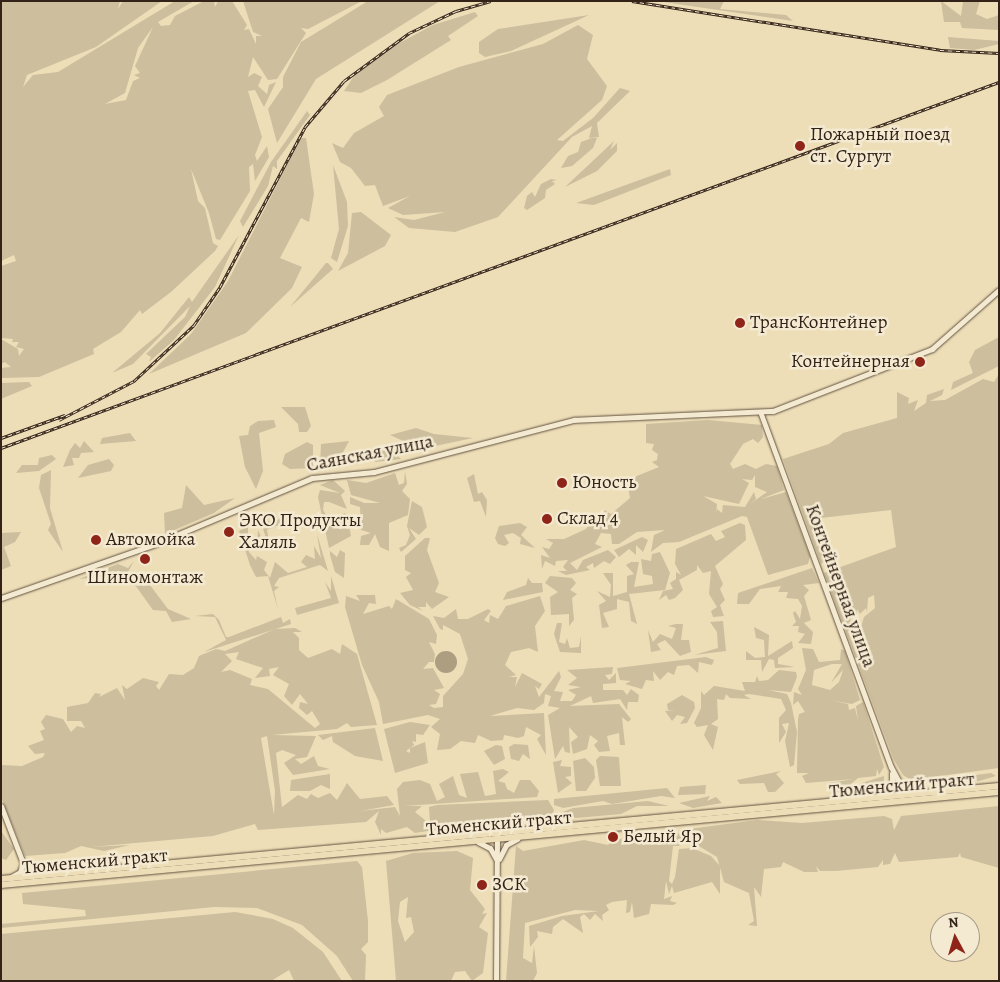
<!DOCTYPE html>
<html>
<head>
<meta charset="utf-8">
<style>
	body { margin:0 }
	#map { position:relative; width:1000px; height:982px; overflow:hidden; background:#eddeb8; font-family:Alegreya,serif }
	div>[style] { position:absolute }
	.green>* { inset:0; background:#cdbe9d }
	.water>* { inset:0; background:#ae9e81 }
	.round { border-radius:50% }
	.roads { filter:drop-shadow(0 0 1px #62513f) drop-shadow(0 0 1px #62513f) }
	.tertiary>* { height:5px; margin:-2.5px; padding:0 2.5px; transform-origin:2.5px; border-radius:2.5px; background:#f3ead1 }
	.primary>* { height:6px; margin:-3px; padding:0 3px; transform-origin:3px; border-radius:3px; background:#eddeb8 }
	.rail>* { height:3px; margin-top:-1.5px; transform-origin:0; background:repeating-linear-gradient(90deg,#f3ead1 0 4px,#332217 0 8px); box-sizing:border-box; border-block:1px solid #332217 }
	.dots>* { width:14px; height:14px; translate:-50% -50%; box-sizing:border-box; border:2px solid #f3ead1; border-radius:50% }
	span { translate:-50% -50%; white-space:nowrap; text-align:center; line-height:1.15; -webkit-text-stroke:5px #f3ead1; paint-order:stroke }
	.poi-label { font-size:19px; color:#332217 }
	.left { translate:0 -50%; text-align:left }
	.right { translate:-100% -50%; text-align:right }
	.street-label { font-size:19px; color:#332217 }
	.frame { position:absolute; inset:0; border:2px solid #332217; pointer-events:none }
	.north { position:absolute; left:930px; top:912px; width:50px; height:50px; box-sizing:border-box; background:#f3ead1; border:1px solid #a69a87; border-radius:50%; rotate:354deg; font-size:14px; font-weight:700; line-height:20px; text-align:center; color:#332217 }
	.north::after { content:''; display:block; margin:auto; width:18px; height:22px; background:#8f2418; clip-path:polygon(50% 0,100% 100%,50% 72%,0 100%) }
</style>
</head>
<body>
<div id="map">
	<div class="green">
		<div style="clip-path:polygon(evenodd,1px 1px,120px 1px,118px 9px,123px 1px,162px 1px,96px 47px,27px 75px,23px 87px,33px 75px,58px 72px,175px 1px,194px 1px,158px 22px,161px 26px,170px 25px,175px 16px,204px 1px,214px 1px,215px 7px,218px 1px,232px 1px,247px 25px,244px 30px,249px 29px,256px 44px,256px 36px,262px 36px,253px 32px,243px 1px,362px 1px,308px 29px,301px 28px,306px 33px,277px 79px,268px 80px,253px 57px,248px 77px,254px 73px,262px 77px,258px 86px,267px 94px,269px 85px,276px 82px,264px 107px,255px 90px,248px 91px,262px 137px,255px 155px,257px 161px,267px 146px,269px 157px,255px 181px,253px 164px,249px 167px,250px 191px,220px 240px,216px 239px,209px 213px,191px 169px,198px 201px,205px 208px,213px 243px,218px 246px,215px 251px,171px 292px,142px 314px,140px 310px,121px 332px,93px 349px,94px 354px,39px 377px,1px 378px,1px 368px,11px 367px,5px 362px,1px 364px,1px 339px,18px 349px,19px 356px,24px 349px,16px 347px,19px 342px,12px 342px,13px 339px,1px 338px,1px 266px,16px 261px,14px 255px,1px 261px,1px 1px,153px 27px,135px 66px,140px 73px,134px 75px,140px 78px,133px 81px,126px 100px,105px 104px,125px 93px,138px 48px,153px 27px)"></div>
		<div style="clip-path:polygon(368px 1px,440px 1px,316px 79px,277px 143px,268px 109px,283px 87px,283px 77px,301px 42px)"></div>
		<div style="clip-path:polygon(657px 1px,724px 1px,720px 9px,786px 15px,793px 21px)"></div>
		<div style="clip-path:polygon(941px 1px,961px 16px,963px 1px,980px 1px,976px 14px,987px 19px,999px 15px,999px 30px,962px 28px,960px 22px,944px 22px)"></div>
		<div style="clip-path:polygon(475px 12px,478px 16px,448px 36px,451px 40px,387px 80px,361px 93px,344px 91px,354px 76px,392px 47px,433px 25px)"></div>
		<div style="clip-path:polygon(589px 15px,511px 51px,485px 57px,479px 53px,479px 42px,498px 29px)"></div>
		<div style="clip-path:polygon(578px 25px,593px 35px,587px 59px,607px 86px,602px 100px,557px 140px,563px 141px,593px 118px,620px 88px,630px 91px,597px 123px,599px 137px,589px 138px,592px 126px,572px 137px,498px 217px,455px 232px,409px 228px,394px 217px,414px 220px,445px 212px,403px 215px,388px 208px,410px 196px,383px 206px,375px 185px,365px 186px,351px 168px,340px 162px,332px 143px,343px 148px,354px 133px,384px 116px,379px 107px,387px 95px,459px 67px,543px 44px)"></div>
		<div style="clip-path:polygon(948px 37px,999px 41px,999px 44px,974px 50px,950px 48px)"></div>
		<div style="clip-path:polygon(307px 111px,310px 115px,277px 161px,277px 169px,273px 166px,268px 186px,243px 227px,240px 221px,271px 162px)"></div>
		<div style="clip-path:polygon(301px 138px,306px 138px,314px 194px,309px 222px,301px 218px,280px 258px,302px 267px,292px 288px,246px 333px,149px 374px,191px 334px,228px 281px)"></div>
		<div style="clip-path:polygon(592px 138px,597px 138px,593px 148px,572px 166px,561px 168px,568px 156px,578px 152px,581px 142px)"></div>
		<div style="clip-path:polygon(614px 141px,610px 150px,617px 143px,617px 151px,597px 171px,565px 187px)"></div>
		<div style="clip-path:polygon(333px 165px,347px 202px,348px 226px,337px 262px,331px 258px,339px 229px)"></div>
		<div style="clip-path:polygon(670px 169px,671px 175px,594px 205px,576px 203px)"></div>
		<div style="clip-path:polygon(551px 179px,557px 180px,552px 181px,555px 184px,546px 190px,545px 198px,527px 210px,524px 208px,527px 196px,532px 192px,535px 197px,541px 184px)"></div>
		<div style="clip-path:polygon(361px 212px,391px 235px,385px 246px,338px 271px,348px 253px,352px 213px)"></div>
		<div style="clip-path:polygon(239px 235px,215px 287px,174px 340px,149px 362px,151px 357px,146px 354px,185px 317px,190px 306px,133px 364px,112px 373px,160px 333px,189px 297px,192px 302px)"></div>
		<div style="clip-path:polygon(328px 263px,333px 269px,290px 307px,326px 263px)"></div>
		<div style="clip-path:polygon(999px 337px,999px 366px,951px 390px,953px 382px,973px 373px,969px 362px,975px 350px)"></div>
		<div style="clip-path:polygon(evenodd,999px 374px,999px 768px,911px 780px,903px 775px,894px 760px,824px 573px,896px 547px,891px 510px,812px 519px,825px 561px,821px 564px,783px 459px,829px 444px,843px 433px,897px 418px,897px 392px,909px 398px,908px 404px,918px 400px,914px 411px,926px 403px,927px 395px,944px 389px,942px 395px,930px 401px,945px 400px,983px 379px,994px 382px,999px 374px,874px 595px,875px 608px,864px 617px,855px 648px,849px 633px,851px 615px,857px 620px,857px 609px,860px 614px,866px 608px,867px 612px,868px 598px,874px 595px)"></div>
		<div style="clip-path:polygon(1px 383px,29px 382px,32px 386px,1px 399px)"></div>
		<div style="clip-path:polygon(281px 407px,305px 407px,311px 426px,307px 432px,299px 432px,298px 424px)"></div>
		<div style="clip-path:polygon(274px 420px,276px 427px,259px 433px,263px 471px,256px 489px,245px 467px,239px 436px,248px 435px,250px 426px,258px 421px)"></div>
		<div style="clip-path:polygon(evenodd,708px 420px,762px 425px,763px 437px,758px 443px,753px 439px,743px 444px,730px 464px,733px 469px,745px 464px,756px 469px,766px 464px,777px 466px,784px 490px,761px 499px,786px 492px,810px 556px,808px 564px,768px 575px,747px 517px,742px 516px,679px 542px,663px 543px,651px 552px,654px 535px,665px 530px,637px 532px,619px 544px,612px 544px,611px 534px,601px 533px,595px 544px,602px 547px,570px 563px,577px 570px,583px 560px,608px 550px,616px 557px,610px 564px,604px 561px,594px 568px,593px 563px,586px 567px,590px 570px,566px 575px,558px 571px,567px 571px,563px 567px,568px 560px,556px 561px,555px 566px,545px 561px,542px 569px,541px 555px,550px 558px,542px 547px,549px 549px,553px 543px,546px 539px,564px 539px,586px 529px,594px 517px,605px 517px,604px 510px,611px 514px,630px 498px,627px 480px,659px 467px,652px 462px,657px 460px,658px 454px,652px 450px,654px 444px,646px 443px,646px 424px,708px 420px,755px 475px,755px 487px,767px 492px,750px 504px,756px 499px,754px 492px,745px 507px,723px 505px,722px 513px,717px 509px,716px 514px,717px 504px,703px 496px,739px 504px,749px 483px,742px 479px,752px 480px,755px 475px)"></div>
		<div style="clip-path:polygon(416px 428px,434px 434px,473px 438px,421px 449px,390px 435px)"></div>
		<div style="clip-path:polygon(130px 433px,136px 441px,100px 444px,102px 438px)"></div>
		<div style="clip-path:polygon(84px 441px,94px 452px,81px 453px,79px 458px,72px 458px,74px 465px,63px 467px,70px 450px,75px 443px,80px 448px)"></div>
		<div style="clip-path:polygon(349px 441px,340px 458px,320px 468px,321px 444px)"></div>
		<div style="clip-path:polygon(307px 442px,313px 445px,313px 468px,290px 469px,282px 464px,285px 454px)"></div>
		<div style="clip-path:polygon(387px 445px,401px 459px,375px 462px,373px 453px)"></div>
		<div style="clip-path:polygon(52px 455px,56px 459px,39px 471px,16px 473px,22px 465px,38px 465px,39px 458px)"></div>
		<div style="clip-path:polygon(109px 459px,114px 465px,111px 471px,78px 478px,88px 465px)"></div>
		<div style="clip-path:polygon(51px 470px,50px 508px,63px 552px,48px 530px,51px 524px,39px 488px,41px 475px)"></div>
		<div style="clip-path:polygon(405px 471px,407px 484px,402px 491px,410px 499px,408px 515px,389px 523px,389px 551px,380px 547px,375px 534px,369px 545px,360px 545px,361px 536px,371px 533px,361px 530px,360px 507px,350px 504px,350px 497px,364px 503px,380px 503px,351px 495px,347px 480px,366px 483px,395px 473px,399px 485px,404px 483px)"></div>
		<div style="clip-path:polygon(474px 474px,478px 494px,482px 492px,487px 500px,486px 517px,480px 501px,474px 502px,467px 478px)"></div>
		<div style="clip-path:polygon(333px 480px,345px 491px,341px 495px,347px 509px,329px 502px,324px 502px,323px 510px,330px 521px,334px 517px,339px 524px,344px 513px,347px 515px,351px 536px,329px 548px,318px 497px,320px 490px,340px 493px,320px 485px)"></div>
		<div style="clip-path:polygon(186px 485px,204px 505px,235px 498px,214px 513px,165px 534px,164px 513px,182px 508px)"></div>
		<div style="clip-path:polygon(412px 501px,422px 507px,427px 527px,419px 535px,409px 528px,416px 539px,401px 552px,399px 548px,406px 545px,410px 535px,407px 526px)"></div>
		<div style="clip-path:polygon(264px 513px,269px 522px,280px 519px,283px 523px,267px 530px,269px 541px,257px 545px,258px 530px,262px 539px,266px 538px,260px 519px)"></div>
		<div style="clip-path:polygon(520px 523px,527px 527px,521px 535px,535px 548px,520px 544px,521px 538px,513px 533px,504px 535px,509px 543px,505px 546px,498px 544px,495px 538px,499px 526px)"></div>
		<div style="clip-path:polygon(740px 523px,745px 525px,746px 540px,715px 566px,723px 584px,720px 589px,725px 600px,720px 605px,724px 616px,713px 617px,711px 611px,717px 607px,709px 594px,711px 571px,703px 573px,697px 565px,697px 570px,679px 580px,683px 590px,675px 598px,669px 600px,666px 595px,659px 600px,663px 591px,673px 589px,670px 583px,676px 579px,676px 572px,681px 575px,675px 564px,676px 549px,711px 534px,716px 541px,725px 537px,721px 531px)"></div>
		<div style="clip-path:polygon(248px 526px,248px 537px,254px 539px,247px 540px,249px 552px,256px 560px,257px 556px,267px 562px,264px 570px,270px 578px,275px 562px,288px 573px,307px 567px,301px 562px,306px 555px,315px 559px,314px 546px,321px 558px,317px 534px,328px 571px,320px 565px,279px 578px,274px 586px,279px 587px,274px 591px,278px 609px,268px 576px,256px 577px,250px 565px,239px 531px)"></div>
		<div style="clip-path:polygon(21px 532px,15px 542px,4px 547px,11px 566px,1px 570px,1px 533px)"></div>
		<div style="clip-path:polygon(642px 537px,648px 540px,643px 552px,636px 545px,636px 555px,629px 549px,619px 557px,614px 550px)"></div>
		<div style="clip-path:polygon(425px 538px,430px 538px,427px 550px,439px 583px,435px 592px,449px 597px,432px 609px,426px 602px,426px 607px,418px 607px,423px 611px,410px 605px,400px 593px,413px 590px,406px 577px,411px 573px,405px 570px,405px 556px)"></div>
		<div style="clip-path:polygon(340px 550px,345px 553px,344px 578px,335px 572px,330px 555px,330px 551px,337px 557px)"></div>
		<div style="clip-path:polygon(660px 552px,670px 573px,665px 590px,629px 594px,637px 624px,631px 621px,629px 602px,617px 599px,617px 609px,603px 613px,609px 627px,602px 628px,599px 605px,606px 601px,597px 591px,610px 597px,611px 585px,603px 573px,613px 573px,613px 596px,627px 592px,627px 576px,634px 574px,626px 565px,631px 562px,639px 562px,634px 587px,653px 584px,652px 576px,643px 574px,641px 559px,651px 561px,652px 554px)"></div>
		<div style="clip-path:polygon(134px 561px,127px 574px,79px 579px,118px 564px,128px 568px)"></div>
		<div style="clip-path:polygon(812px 568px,819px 583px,803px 585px,809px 590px,804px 596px,811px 620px,804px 623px,813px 632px,811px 644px,798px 643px,805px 634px,798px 632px,799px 626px,792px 626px,796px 622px,793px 613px,795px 611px,800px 619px,802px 606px,798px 599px,786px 598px,788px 592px,778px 592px,781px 586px,760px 589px,749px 604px,737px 604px,738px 593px)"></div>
		<div style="clip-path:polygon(140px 572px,168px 609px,191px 619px,172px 622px,166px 611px,153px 610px,130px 578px)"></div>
		<div style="clip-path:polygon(331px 576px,339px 603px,297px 615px,295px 608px,331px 598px,325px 582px,331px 591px)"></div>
		<div style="clip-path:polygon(550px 576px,572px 578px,576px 583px,570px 590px,577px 594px,572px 598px,574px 620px,569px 626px,569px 614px,551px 615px,550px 597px,558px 592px,545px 583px)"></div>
		<div style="clip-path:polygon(528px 578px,532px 583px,542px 583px,543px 592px,503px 600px,507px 592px,526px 585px)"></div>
		<div style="clip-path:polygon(356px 595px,375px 595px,376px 604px,369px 603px,363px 614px,389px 606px,392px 609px,396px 599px,429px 619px,437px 635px,436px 644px,429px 642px,435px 654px,434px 662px,429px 662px,423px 669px,433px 668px,444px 688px,434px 690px,440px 694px,436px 704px,429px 705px,434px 708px,443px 707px,443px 696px,463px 674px,468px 659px,460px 634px,443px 625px,443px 630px,440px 629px,433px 616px,444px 618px,456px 609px,458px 619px,468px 619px,488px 609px,491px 611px,484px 620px,489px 623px,490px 615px,498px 619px,506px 606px,540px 596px,545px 611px,535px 626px,538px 652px,529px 648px,511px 652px,505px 665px,516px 675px,509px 677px,517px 677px,515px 687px,522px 673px,542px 684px,539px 689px,535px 686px,539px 697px,559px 671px,561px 677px,554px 691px,563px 692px,560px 701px,572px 701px,576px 695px,568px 690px,581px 687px,568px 685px,577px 678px,567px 670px,613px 667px,612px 674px,605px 675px,609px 680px,616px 673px,616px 683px,603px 684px,603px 690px,623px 690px,627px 695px,631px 689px,639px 695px,638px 702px,628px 702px,627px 710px,620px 699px,593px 703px,591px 696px,570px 706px,619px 704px,631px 719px,628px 722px,622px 717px,625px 745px,620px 745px,619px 733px,607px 736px,610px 751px,599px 752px,594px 745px,598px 741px,590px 735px,587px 749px,573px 754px,571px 742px,578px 737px,569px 727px,570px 753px,565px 752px,563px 746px,555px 759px,548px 715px,560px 708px,548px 706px,551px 696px,545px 694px,544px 703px,534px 710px,517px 708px,490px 716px,544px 713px,546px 755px,537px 739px,541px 735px,526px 727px,524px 736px,518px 738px,504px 735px,503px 740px,491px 741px,478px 735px,475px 743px,461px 741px,450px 749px,437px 750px,440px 734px,431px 727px,440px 719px,428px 715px,383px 724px,379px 702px,362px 665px,345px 607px,346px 596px,360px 601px)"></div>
		<div style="clip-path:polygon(213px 614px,219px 620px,226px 637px,229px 637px,281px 617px,283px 623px,290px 619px,291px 624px,204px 652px,226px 640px,215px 617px,195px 616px)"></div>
		<div style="clip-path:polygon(723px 621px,726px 651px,694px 655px,718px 648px,717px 632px,710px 622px)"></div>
		<div style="clip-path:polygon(557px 623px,562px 623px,559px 642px,565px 644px,567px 638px,570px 648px,579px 647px,581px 636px,581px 653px,560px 652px,554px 634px)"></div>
		<div style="clip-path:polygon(676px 624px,683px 624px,681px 640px,689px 640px,691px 652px,680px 656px,665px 640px,657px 644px,661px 650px,651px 652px,648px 630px,653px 642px,660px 634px,672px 639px,676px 628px,668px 626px)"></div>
		<div style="clip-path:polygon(754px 627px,769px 635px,768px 656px,792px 641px,793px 648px,778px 658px,778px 664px,795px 667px,775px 668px,774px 660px,769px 659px,762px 672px,761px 660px,746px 660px,746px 651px,755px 658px,765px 657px,764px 640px,756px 638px)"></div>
		<div style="clip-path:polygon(evenodd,295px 628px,302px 632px,293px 632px,299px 638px,299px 650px,308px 658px,332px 649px,340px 654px,342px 644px,357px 654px,377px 725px,351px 727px,347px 723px,337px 729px,272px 735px,316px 736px,307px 757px,295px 759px,301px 764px,314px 756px,318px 766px,330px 769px,293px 775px,284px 763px,296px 755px,282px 750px,276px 753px,282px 807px,298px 795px,307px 799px,311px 794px,318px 798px,330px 793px,337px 800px,347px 783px,360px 799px,387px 796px,394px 805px,360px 811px,395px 807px,400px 816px,397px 789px,403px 782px,420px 780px,430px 784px,437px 801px,445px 797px,439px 784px,453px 776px,459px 795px,467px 798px,460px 774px,478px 772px,485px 796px,491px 795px,496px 794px,493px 771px,503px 769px,509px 772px,498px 781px,505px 783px,507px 789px,514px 793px,520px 780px,530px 780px,539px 791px,537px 797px,404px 806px,422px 806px,415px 812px,430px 824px,429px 807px,437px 805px,548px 800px,554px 810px,551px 818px,517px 817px,495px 828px,465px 825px,415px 833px,407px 827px,386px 833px,381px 829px,381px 835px,375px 822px,379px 811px,366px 822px,258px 830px,255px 824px,213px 836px,91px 847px,130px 845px,104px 851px,81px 846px,65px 853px,25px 856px,1px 797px,1px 765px,22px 766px,43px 757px,45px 753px,35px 754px,28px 746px,44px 740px,40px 731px,45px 729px,41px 722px,46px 715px,63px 719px,71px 732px,77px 726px,85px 728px,81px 721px,67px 721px,67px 707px,88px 703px,95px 693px,101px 694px,99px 697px,117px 688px,125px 700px,122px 685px,127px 689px,143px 678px,159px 682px,156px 686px,159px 690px,169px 674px,183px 675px,194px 668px,199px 656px,216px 649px,225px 651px,275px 629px,295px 628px,239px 652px,236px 659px,263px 668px,255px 678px,270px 676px,269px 669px,279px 667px,273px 675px,289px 684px,284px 696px,292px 705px,300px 694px,308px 704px,300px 702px,299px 708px,307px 715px,312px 711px,320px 724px,315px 728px,268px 689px,250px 685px,252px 679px,230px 670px,221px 672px,232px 661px,225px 654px,239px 652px,295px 628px,267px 736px,275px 791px,274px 815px,261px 738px,267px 736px)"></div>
		<div style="clip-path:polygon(evenodd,802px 648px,813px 649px,819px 662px,840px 660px,841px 649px,845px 651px,860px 700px,852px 704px,829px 700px,848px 704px,849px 710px,855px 708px,858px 721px,856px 706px,863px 702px,884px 767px,879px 775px,877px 769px,876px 776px,858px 778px,846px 788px,884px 776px,884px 782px,872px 789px,831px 793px,836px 788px,828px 783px,854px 779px,806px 783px,802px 776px,809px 773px,797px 773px,798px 720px,799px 714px,805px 712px,798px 701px,793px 705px,794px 692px,802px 695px,798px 689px,806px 670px,802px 648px,832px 664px,842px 664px,831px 683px,843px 670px,839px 682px,830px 690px,812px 685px,814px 670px,832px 664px)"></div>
		<div style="clip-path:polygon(706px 657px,714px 660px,712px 665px,699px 662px,698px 673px,689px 665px,677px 666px,674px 675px,668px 672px,660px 680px,653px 671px,654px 681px,646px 680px,642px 689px,625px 684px,631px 681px,620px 680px,617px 668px)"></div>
		<div style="clip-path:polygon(779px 670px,796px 672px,797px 677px,791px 692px,768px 690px,787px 694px,791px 703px,797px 732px,794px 765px,790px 767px,785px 741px,789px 723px,782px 724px,786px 732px,779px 743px,779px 718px,786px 710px,781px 699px,749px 694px,744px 695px,751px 699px,730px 698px,726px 694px,724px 700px,717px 699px,718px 719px,711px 724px,718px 727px,713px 750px,704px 735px,708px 725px,697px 727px,694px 723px,701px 708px,701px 691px,704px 695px,714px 686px,745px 691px,742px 682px,755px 682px,757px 676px,759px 681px,768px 680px)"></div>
		<div style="clip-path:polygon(682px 695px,694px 702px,695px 708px,687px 723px,680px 724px,685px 717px,677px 715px,672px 721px,665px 711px,675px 710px,668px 710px,667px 704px)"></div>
		<div style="clip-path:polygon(410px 722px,430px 725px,423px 735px,416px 734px,416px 742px,412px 741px,414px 745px,406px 751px,410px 753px,410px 748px,425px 742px,428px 763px,395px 773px,384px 729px)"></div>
		<div style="clip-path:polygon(375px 728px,383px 761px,355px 756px,333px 742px,332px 736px,323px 740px,318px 735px)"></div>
		<div style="clip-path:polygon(514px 744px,528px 745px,530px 759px,523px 754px,519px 761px,511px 759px,509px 747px)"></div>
		<div style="clip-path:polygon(496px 745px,502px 746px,505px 759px,494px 765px,484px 751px)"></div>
		<div style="clip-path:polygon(600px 756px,619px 757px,621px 786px,600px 786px,596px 760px)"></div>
		<div style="clip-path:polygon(585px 758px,594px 767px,595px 778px,586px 791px,576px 791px,573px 761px)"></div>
		<div style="clip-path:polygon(562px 760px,560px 766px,571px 767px,571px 776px,565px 777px,572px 783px,558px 793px,553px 762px)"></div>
		<div style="clip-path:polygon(781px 771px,776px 774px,784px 783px,775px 792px,768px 792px,764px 783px,740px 784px,737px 780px)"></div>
		<div style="clip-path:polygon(991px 773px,996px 776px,979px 781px,908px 784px)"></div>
		<div style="clip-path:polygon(330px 774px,330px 789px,321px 785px,310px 791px,290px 791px,291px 780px)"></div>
		<div style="clip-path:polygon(706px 785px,705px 794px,678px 795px,680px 787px)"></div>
		<div style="clip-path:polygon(667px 788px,675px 798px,661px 796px,612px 804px,603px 801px,563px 808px,554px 805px,554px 799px)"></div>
		<div style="clip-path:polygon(710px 796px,707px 801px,716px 797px,722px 803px,693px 808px,679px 803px)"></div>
		<div style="clip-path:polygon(648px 801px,669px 806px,637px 806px,621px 814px,576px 818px,555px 815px,573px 808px)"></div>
		<div style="clip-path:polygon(999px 806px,999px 868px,961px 857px,960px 853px,958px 857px,899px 862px,895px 853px,890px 864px,883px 865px,883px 860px,878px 867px,836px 871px,820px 871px,816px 866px,818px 872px,804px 872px,783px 862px,781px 867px,764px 869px,761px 897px,754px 887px,757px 926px,748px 925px,754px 921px,749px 893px,724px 882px,717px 857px,687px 839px,689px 829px,757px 820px,802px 823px,884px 816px,892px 819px,894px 830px,901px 816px)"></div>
		<div style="clip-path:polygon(676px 830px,683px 840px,679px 846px,673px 846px,669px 881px,672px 884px,675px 877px,679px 849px,692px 848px,711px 856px,720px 866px,720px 894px,712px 882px,674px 893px,672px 886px,669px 894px,666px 881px,664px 899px,672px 896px,670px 901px,677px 903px,673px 905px,651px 904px,649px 914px,634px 918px,632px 902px,630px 912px,626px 913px,627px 900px,612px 902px,606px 905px,609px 910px,602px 915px,603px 921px,595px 914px,590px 920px,584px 914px,580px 917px,583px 933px,563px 919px,553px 927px,552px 934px,537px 931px,538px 937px,530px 947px,529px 926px,562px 916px,599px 911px,575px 910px,525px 923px,523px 958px,532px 963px,534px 946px,537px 973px,533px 981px,506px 981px,516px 846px,523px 851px,584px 840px,608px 845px,613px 840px,664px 833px,667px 840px)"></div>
		<div style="clip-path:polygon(1px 831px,14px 849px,6px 860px,1px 858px)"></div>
		<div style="clip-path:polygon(evenodd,457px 851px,473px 858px,470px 890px,485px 909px,482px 914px,487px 913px,479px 927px,488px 933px,483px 973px,472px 981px,465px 971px,455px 972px,451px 981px,396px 981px,386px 861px,413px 853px,457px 851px,408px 897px,406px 918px,411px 917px,414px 932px,405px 942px,398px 921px,400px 902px,408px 897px)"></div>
		<div style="clip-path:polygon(357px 861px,362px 867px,368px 921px,368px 942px,361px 949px,366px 955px,365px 981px,353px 981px,337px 956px,302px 925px,257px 908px,214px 907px,1px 928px,1px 924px,86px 916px,85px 910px,23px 904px,22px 893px)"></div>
		<div style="clip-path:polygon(235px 912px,273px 919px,293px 928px,323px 952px,342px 981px,294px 981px,289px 970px,271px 981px,1px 981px,1px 934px)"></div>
	</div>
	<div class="water">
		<div class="round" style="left:435px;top:651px;width:22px;height:22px"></div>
	</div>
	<div class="roads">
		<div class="tertiary">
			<div style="left:761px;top:414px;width:376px;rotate:69.8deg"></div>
			<div style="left:891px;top:767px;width:19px;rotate:62deg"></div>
			<div style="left:900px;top:784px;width:16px;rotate:38deg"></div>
			<div style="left:1px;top:598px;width:163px;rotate:-19.3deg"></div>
			<div style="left:155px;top:544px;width:170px;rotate:-22.8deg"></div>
			<div style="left:312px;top:478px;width:62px;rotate:-5.5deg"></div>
			<div style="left:374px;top:472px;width:207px;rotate:-14.6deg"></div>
			<div style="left:574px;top:420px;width:199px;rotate:-2.6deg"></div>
			<div style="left:773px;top:411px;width:171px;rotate:-21.3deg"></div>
			<div style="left:932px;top:349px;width:89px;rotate:-41.4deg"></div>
			<div style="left:881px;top:797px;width:15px;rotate:-42deg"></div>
			<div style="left:892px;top:787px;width:14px;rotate:-90deg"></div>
			<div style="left:1px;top:806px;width:61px;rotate:68.9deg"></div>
			<div style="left:23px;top:863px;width:20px;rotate:30deg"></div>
			<div style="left:478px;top:842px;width:13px;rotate:27deg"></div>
			<div style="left:490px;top:848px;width:13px;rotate:61deg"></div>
			<div style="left:499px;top:859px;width:16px;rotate:-63deg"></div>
			<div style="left:506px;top:845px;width:13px;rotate:-29deg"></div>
			<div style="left:11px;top:877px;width:10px;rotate:-29deg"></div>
			<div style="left:20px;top:872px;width:9px;rotate:-72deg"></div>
			<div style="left:496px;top:981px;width:146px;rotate:-89.6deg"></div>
		</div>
		<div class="primary">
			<div style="left:1px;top:879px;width:1002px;rotate:-5.32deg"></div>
			<div style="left:1px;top:885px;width:1002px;rotate:-5.32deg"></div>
		</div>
	</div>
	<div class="rail">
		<div style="left:632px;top:1px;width:312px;rotate:9deg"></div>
		<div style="left:940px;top:50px;width:59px;rotate:2.9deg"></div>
		<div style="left:59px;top:420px;width:85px;rotate:-27.5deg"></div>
		<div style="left:134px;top:381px;width:82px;rotate:-43deg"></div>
		<div style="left:194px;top:325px;width:46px;rotate:-55.6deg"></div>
		<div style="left:220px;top:287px;width:181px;rotate:-62deg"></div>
		<div style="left:305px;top:127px;width:60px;rotate:-49.7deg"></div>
		<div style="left:344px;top:81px;width:81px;rotate:-36.4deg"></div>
		<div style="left:409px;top:33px;width:52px;rotate:-25.1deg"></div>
		<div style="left:456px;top:11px;width:36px;rotate:-16deg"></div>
		<div style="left:1px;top:438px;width:68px;rotate:-19.8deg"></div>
		<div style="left:1px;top:448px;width:1063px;rotate:-20.14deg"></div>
	</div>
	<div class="dots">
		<div style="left:800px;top:146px;background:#8f2418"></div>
		<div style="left:740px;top:323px;background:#8f2418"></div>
		<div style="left:920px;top:362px;background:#8f2418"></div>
		<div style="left:562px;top:483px;background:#8f2418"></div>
		<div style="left:547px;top:519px;background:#8f2418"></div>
		<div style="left:229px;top:532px;background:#8f2418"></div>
		<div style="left:96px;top:540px;background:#8f2418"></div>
		<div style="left:145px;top:559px;background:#8f2418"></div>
		<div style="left:613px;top:837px;background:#8f2418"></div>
		<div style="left:482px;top:885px;background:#8f2418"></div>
	</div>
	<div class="poi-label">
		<span class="left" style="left:810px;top:146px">Пожарный поезд<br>ст. Сургут</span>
		<span class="left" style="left:750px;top:323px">ТрансКонтейнер</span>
		<span class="right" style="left:910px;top:362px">Контейнерная</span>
		<span class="left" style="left:572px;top:483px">Юность</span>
		<span class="left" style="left:557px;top:519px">Склад 4</span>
		<span class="left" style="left:239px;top:532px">ЭКО Продукты<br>Халяль</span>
		<span class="left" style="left:106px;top:540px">Автомойка</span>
		<span style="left:145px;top:578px">Шиномонтаж</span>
		<span class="left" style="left:623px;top:837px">Белый Яр</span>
		<span class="left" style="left:492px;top:885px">ЗСК</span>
	</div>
	<div class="street-label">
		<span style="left:370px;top:454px;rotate:-11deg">Саянская улица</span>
		<span style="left:840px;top:586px;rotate:70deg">Контейнерная улица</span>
		<span style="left:902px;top:786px;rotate:-5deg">Тюменский тракт</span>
		<span style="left:499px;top:824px;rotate:-5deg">Тюменский тракт</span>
		<span style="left:95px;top:862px;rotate:-5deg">Тюменский тракт</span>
	</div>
	<div class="frame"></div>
	<div class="north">N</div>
</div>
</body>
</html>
